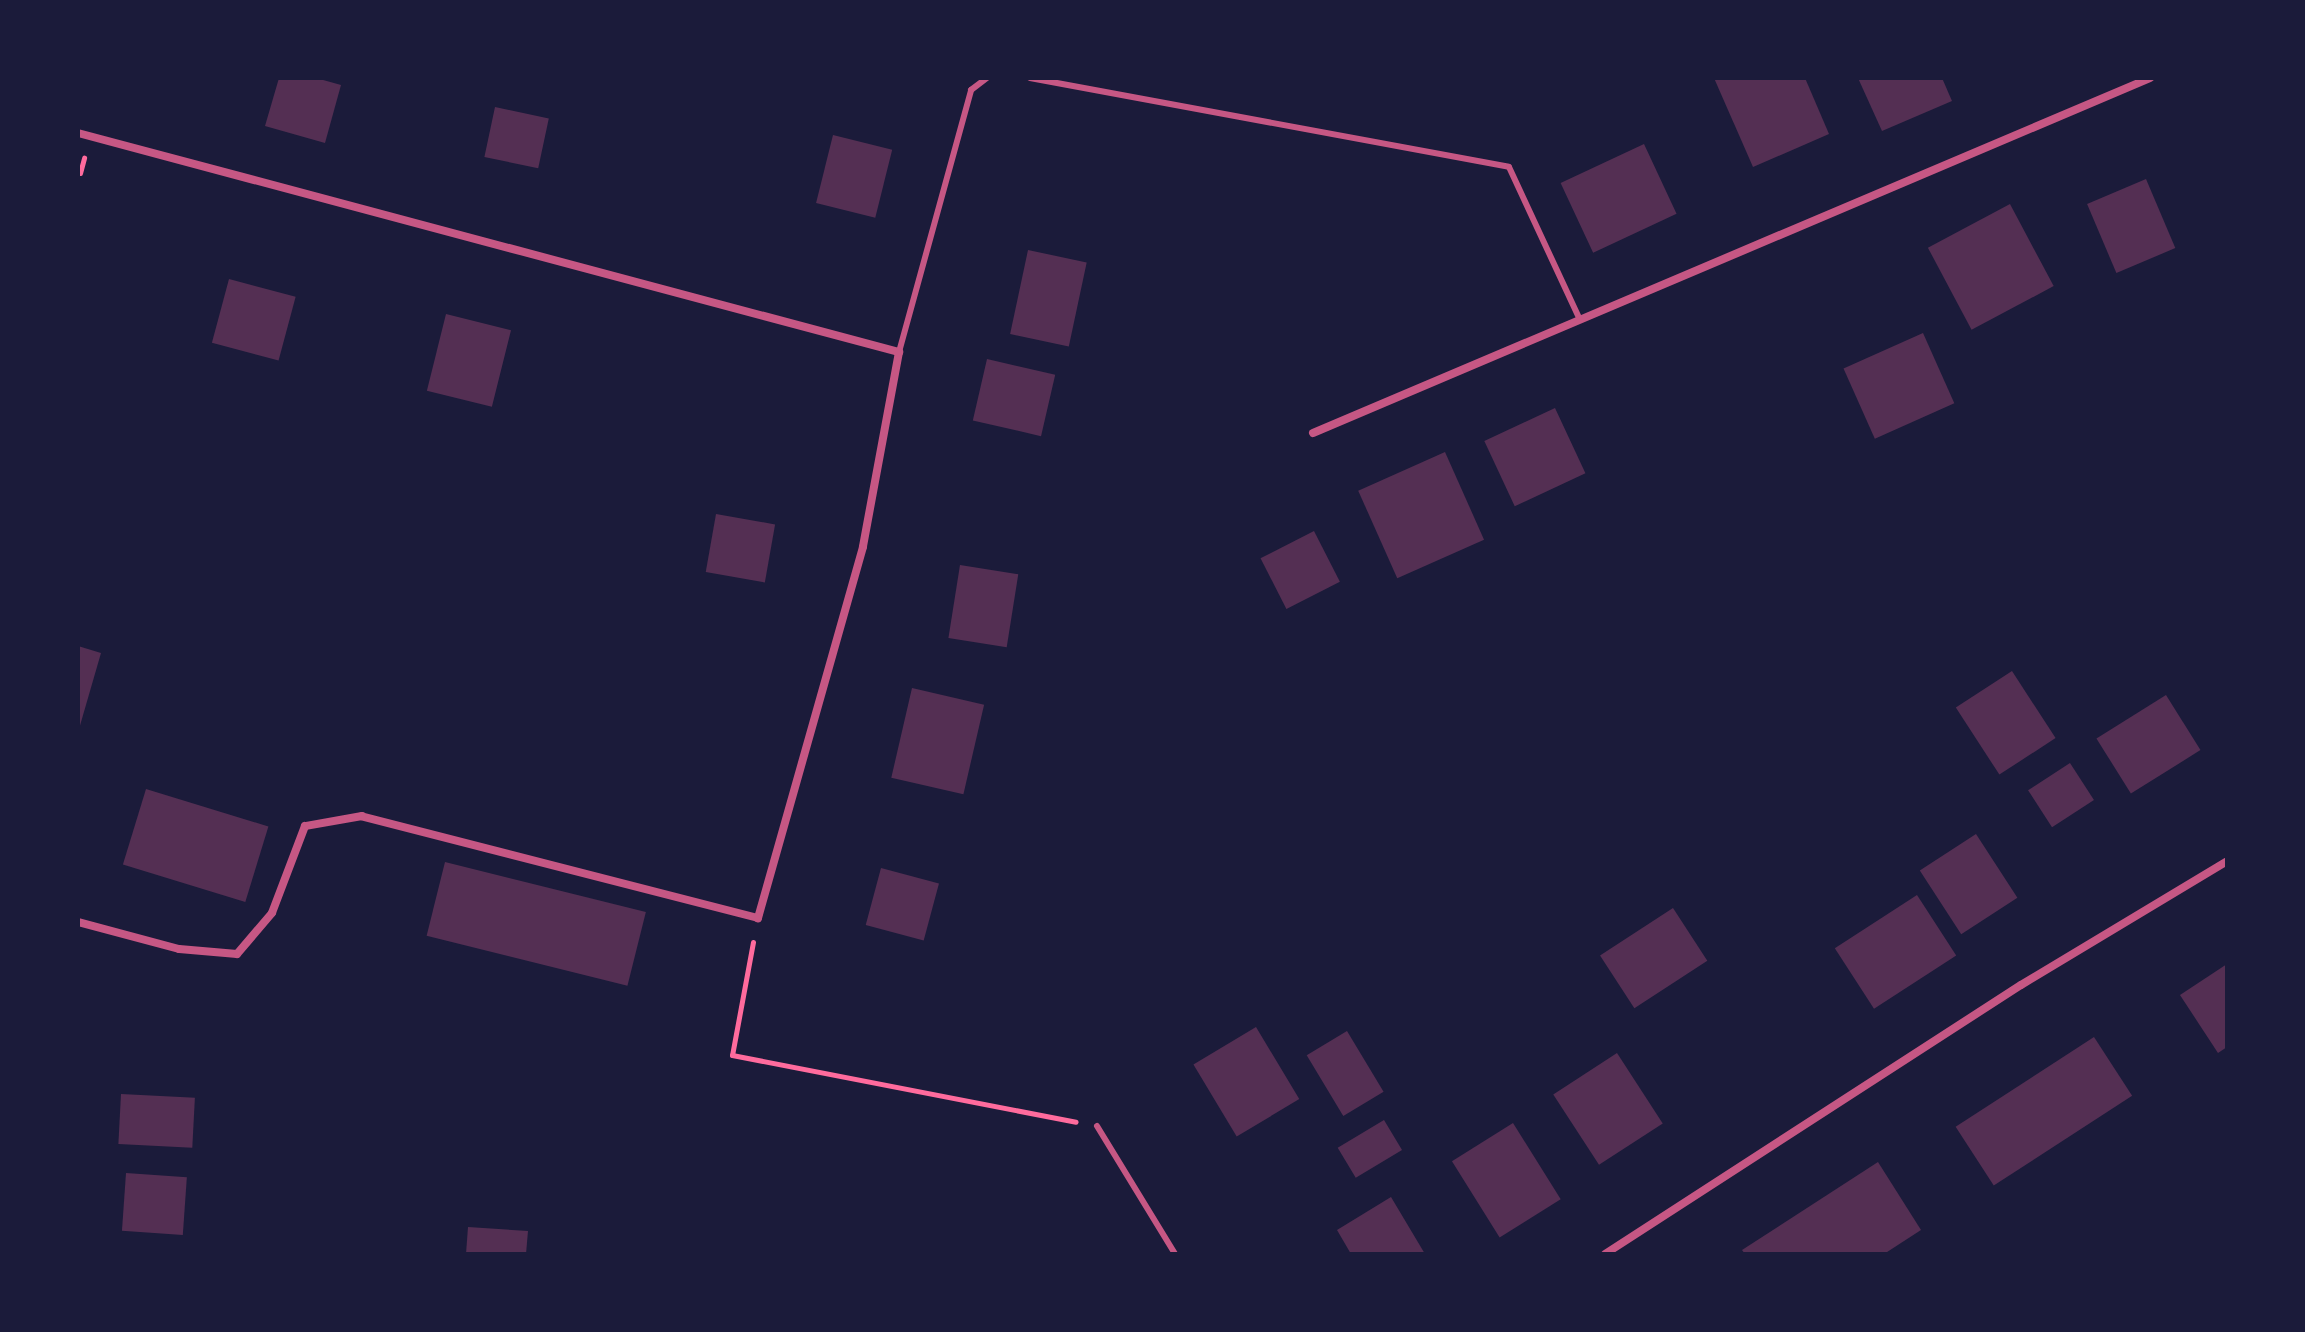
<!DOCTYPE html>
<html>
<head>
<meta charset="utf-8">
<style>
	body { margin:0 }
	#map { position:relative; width:2305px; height:1332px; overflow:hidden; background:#1b1b3a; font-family:"Open Sans",sans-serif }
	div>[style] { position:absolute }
	.building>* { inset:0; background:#542f53; transform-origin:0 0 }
	.path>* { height:5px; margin:-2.5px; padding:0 2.5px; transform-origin:2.5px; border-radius:2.5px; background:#ff6b9d }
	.service>* { height:6px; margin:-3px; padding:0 3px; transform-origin:3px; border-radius:3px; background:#c65784 }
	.minor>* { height:8px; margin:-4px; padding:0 4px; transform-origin:4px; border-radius:4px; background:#c65784 }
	span { translate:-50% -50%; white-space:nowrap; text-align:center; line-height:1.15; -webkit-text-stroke:6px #1b1b3a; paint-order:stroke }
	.frame { position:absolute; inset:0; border:80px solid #1b1b3a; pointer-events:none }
</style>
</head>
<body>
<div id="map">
	<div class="building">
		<div style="clip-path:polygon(279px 78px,316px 78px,341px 85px,325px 143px,265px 126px)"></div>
		<div style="clip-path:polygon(1714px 78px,1805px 78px,1829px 134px,1753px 167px)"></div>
		<div style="clip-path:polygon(1858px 78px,1942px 78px,1952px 101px,1882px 131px)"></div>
		<div style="left:495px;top:107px;width:55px;height:51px;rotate:12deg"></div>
		<div style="left:833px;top:135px;width:61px;height:70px;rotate:14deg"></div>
		<div style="left:1644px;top:144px;width:77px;height:92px;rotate:65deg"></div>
		<div style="left:2146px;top:179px;width:75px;height:64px;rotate:67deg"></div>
		<div style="left:2010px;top:204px;width:93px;height:93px;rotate:62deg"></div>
		<div style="left:1028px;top:250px;width:60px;height:86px;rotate:12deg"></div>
		<div style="left:229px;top:279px;width:69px;height:66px;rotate:15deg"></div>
		<div style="left:446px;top:314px;width:67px;height:79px;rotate:14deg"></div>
		<div style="left:1923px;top:333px;width:77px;height:87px;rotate:66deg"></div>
		<div style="left:987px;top:359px;width:70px;height:63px;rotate:13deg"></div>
		<div style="left:1555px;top:408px;width:72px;height:78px;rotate:65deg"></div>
		<div style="left:1445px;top:452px;width:96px;height:95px;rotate:66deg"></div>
		<div style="left:716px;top:514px;width:60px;height:59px;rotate:10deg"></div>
		<div style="left:1314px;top:531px;width:57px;height:60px;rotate:63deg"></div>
		<div style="left:960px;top:565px;width:59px;height:74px;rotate:9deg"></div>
		<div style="clip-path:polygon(78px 646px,101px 653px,79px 729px,78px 729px)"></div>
		<div style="left:2012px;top:671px;width:80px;height:67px;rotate:57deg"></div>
		<div style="left:912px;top:688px;width:74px;height:92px;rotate:13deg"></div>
		<div style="left:2166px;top:695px;width:65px;height:82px;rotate:58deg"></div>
		<div style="left:2070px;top:763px;width:44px;height:50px;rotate:57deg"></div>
		<div style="left:146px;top:789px;width:128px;height:79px;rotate:17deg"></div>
		<div style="left:1976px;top:834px;width:76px;height:67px;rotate:57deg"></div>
		<div style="left:445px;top:862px;width:207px;height:76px;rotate:14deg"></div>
		<div style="left:881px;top:868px;width:60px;height:59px;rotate:15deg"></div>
		<div style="left:1917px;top:895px;width:72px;height:98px;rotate:57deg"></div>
		<div style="left:1673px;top:908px;width:63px;height:87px;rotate:57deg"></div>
		<div style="clip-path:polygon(2227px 964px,2227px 1047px,2218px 1053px,2180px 995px)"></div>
		<div style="left:1256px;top:1027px;width:84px;height:73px;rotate:59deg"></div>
		<div style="left:1347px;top:1031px;width:71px;height:47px;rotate:59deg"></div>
		<div style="left:2094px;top:1037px;width:70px;height:165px;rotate:57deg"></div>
		<div style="left:1617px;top:1053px;width:84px;height:76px;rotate:57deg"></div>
		<div style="left:121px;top:1094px;width:74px;height:50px;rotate:3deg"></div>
		<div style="left:1384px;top:1120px;width:35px;height:54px;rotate:59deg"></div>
		<div style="left:1513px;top:1123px;width:90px;height:72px;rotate:58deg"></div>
		<div style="clip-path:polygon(1878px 1162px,1921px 1230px,1884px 1254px,1745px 1254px,1742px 1250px)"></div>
		<div style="left:126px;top:1173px;width:61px;height:58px;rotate:4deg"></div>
		<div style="clip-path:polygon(1391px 1197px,1425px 1254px,1351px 1254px,1337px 1230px)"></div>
		<div style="clip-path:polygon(468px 1227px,528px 1231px,526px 1254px,466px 1254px)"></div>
	</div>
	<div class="path">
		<div style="left:80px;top:173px;width:16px;rotate:-75deg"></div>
		<div style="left:753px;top:942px;width:115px;rotate:100.5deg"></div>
		<div style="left:732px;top:1055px;width:350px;rotate:11deg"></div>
	</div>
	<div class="service">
		<div style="left:1030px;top:78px;width:487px;rotate:10.5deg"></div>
		<div style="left:1509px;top:167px;width:166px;rotate:65.1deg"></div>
		<div style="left:899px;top:352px;width:272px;rotate:-74.6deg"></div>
		<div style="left:971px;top:90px;width:20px;rotate:-37deg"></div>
		<div style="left:1097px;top:1126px;width:150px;rotate:58.6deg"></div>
	</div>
	<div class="minor">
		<div style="left:78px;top:133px;width:850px;rotate:14.94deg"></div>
		<div style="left:899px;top:352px;width:198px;rotate:100.5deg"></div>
		<div style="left:863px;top:547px;width:386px;rotate:105.8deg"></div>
		<div style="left:758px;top:918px;width:409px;rotate:-165.6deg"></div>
		<div style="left:362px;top:816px;width:58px;rotate:170deg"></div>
		<div style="left:305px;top:826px;width:93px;rotate:110.8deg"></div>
		<div style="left:272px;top:913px;width:54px;rotate:130.5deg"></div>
		<div style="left:237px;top:954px;width:58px;rotate:-175.1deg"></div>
		<div style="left:179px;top:949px;width:105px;rotate:-165deg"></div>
		<div style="left:1313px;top:433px;width:909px;rotate:-22.98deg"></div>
		<div style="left:1605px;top:1254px;width:495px;rotate:-32.9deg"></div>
		<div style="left:2021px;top:985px;width:240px;rotate:-31deg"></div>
	</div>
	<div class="frame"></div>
</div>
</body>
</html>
